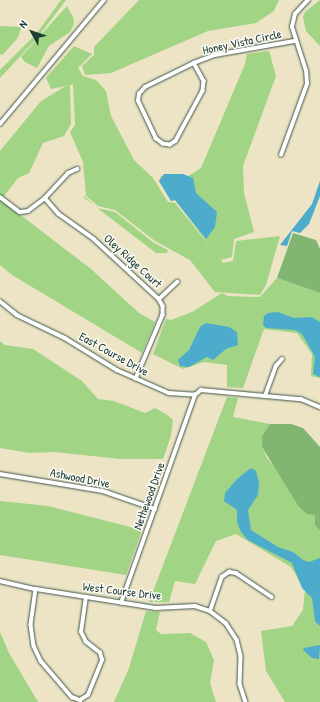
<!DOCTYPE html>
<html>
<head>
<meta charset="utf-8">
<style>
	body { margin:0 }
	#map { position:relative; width:320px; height:702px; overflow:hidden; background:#ece4c5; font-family:"Patrick Hand",sans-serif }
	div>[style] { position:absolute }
	.green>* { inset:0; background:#a1d484 }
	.forest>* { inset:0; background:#80b672 }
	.water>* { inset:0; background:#4daccc }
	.roads { filter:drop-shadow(0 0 1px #3e564a) drop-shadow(0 0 1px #3e564a) }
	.minor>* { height:3.5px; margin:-1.75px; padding:0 1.75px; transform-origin:1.75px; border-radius:1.75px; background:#fff }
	span { translate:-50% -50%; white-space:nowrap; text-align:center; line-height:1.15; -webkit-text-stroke:3px #fdfcf7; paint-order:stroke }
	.street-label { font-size:12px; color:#1f3d34 }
	.north { position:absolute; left:12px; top:12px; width:40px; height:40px; -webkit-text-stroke:3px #fdfcf7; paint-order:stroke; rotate:310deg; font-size:11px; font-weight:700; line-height:16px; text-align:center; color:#1f3d34 }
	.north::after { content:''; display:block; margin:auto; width:14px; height:18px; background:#1f3d34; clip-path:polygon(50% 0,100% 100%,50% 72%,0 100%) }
</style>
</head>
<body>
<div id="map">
	<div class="green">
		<div style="clip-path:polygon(61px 0,66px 0,38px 37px,0 78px,0 70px,37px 33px)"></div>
		<div style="clip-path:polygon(139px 0,279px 0,274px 11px,256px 23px,208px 31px,111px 73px,85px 75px,82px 66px,94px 55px,94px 47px)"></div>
		<div style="clip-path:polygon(320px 0,320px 46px,306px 31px,303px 17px,305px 12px)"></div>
		<div style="clip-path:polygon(67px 6px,73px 17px,74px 24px,70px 32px,49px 46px,37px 68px,25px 62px,21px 57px)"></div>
		<div style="clip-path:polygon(0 26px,22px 27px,17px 39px,2px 55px,0 54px)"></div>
		<div style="clip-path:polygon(74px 46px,92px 54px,78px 68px,83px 76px,96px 80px,106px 91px,111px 116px,134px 160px,153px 178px,168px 202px,175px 203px,213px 250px,175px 200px,171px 201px,159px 181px,161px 176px,183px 174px,187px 177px,201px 168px,245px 64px,247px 54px,269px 51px,276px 76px,243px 166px,244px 193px,254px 232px,234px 239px,232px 257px,221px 260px,223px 263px,233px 261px,236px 241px,280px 236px,266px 285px,260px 295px,215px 292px,190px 260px,155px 241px,115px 210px,98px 206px,86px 196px,83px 162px,70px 132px,75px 125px,73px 84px,70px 85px,71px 124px,64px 136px,43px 143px,29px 173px,18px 178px,1px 200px,91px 269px,139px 313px,155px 322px,142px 353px,12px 275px,0 265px,0 151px,41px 101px,66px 86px,51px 89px,46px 78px)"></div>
		<div style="clip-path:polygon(84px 196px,97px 208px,115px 212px,154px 243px,168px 250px,167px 253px,156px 253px,83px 197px)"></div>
		<div style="clip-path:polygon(277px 278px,320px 293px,320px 378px,311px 376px,312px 354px,297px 333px,264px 329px,243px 388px,227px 387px,227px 365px,204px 362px,183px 369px,153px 354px,166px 319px,171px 320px,192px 312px,222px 293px,228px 296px,260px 297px)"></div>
		<div style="clip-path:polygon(0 341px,5px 345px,33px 349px,82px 381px,98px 399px,114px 401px,145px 413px,155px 408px,166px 414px,173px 420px,171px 436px,163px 459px,120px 459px,55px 452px,29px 453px,0 448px)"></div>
		<div style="clip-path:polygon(227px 397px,238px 398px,233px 417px,270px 424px,262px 436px,262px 447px,267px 458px,315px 515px,315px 525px,320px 531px,320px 702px,285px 702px,266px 671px,261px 631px,292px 626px,303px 610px,305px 590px,291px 567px,236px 534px,216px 541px,195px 584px,175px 581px,169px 602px,149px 602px)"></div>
		<div style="clip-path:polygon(0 501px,48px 506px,142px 530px,126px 575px,0 555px)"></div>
		<div style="clip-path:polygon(146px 611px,160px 612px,156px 630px,161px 634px,190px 633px,206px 642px,214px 660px,210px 683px,216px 702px,114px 702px,129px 668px)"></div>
		<div style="clip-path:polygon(0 632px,9px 653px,38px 702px,0 702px)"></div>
	</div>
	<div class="forest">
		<div style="clip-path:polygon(293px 233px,316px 240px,320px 249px,320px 293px,277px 278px)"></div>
		<div style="clip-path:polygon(270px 424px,291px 424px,303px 428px,320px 447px,320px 531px,315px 525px,315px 515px,307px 514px,299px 507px,262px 447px,262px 436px)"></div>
	</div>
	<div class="water">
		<div style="clip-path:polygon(164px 174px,183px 174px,193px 178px,196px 193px,217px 212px,215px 227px,206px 239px,175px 200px,171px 201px,159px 181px)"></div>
		<div style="clip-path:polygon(320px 181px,320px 196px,309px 224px,300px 233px,292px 231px,287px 246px,280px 245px,312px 204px)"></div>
		<div style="clip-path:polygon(278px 312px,294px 318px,312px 317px,320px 322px,320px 377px,313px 374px,315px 357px,302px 334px,295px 330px,266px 328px,263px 325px,264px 316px,268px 313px)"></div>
		<div style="clip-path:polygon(206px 323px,229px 327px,237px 332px,238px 345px,226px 349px,213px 360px,207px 357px,189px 367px,180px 366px,178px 360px,189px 350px,200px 327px)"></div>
		<div style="clip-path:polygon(251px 468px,256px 471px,259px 482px,258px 495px,248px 510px,251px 530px,278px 547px,293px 552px,303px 560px,309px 562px,320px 558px,320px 626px,315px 621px,312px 598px,302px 588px,292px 563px,248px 540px,241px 532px,237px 522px,237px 510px,224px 501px,225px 493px,237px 479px)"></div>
		<div style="clip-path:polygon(320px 645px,319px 659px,312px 658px,303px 650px,304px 648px)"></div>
	</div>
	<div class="roads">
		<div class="minor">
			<div style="left:194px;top:63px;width:21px;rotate:61deg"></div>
			<div style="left:204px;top:81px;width:10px;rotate:96deg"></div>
			<div style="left:203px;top:91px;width:57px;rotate:118.4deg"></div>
			<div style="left:176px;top:141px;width:7px;rotate:146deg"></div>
			<div style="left:170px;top:145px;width:7px;rotate:-172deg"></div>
			<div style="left:163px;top:144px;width:9px;rotate:-144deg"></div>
			<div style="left:156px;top:139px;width:42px;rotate:-115.3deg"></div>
			<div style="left:138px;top:101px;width:7px;rotate:-82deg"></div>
			<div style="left:139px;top:94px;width:9px;rotate:-49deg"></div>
			<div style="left:145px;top:87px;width:55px;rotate:-26.1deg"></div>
			<div style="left:194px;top:63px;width:22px;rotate:-21deg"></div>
			<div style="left:215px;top:55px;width:80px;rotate:-10deg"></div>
			<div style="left:0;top:124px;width:162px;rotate:-50deg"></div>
			<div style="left:281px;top:155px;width:76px;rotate:-69.9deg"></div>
			<div style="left:307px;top:84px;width:13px;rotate:-94deg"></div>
			<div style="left:306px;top:71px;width:46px;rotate:-107.7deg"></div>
			<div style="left:292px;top:27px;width:13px;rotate:-77deg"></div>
			<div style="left:295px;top:14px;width:19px;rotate:-47deg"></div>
			<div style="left:0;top:197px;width:25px;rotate:37deg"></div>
			<div style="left:20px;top:212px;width:8px;rotate:-7deg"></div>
			<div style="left:28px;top:211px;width:21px;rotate:-37deg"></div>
			<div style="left:45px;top:198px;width:34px;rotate:-47deg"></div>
			<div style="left:68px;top:173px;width:10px;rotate:-24deg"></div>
			<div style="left:45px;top:198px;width:21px;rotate:49deg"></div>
			<div style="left:59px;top:214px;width:43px;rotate:35.5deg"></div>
			<div style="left:94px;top:239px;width:88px;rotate:42.7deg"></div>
			<div style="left:159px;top:299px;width:8px;rotate:60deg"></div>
			<div style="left:163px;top:306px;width:9px;rotate:90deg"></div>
			<div style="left:163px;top:315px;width:69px;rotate:112.9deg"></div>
			<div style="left:159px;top:299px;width:25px;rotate:-43deg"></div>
			<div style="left:0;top:301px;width:22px;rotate:39deg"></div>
			<div style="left:17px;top:315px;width:53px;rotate:25.6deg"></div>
			<div style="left:65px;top:338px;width:61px;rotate:31.6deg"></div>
			<div style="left:117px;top:370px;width:57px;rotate:23.9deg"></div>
			<div style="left:169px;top:393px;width:26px;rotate:4deg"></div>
			<div style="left:195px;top:395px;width:8px;rotate:-40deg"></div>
			<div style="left:201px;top:390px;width:64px;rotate:5.4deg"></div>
			<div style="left:265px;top:396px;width:36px;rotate:5deg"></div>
			<div style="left:301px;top:399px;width:21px;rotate:23deg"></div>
			<div style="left:265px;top:396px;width:32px;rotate:-70deg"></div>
			<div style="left:276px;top:366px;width:9px;rotate:-49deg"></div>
			<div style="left:0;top:474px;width:104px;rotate:9.4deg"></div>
			<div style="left:103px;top:491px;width:55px;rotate:19.1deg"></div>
			<div style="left:0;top:581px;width:37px;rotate:13deg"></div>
			<div style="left:36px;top:589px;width:121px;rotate:9deg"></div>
			<div style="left:156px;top:608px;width:39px;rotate:-3deg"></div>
			<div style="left:195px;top:606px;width:16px;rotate:18deg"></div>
			<div style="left:210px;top:611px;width:20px;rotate:37deg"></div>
			<div style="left:226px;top:623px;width:20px;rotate:57deg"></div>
			<div style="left:237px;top:640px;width:16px;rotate:76deg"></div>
			<div style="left:241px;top:656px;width:28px;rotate:92deg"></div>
			<div style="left:240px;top:684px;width:19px;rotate:72deg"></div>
			<div style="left:36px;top:589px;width:36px;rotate:98deg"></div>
			<div style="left:31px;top:625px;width:21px;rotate:82deg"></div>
			<div style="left:34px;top:646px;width:17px;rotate:65deg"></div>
			<div style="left:41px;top:661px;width:48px;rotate:49.3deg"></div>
			<div style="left:72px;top:697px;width:9px;rotate:21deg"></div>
			<div style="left:80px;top:700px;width:9px;rotate:-32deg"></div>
			<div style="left:88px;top:695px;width:38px;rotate:-68deg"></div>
			<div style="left:102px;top:660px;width:7px;rotate:-106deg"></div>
			<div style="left:100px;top:653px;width:18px;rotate:-142deg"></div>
			<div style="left:86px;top:642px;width:11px;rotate:-117deg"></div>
			<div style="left:81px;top:632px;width:35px;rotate:-82deg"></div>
			<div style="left:121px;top:603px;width:221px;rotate:-70.4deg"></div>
			<div style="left:210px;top:611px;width:36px;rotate:-71deg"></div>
			<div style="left:222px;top:577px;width:9px;rotate:-36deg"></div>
			<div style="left:229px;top:572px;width:7px;rotate:8deg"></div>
			<div style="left:236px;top:573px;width:43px;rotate:33.7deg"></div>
		</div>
	</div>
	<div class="street-label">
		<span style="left:242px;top:42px;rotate:-12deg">Honey Vista Circle</span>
		<span style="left:133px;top:261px;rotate:42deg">Oley Ridge Court</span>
		<span style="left:114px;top:354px;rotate:29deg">East Course Drive</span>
		<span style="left:80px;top:478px;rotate:11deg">Ashwood Drive</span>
		<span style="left:149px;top:496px;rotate:-70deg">Nethewood Drive</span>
		<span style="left:122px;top:591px;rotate:7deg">West Course Drive</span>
	</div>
	<div class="north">N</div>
</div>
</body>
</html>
